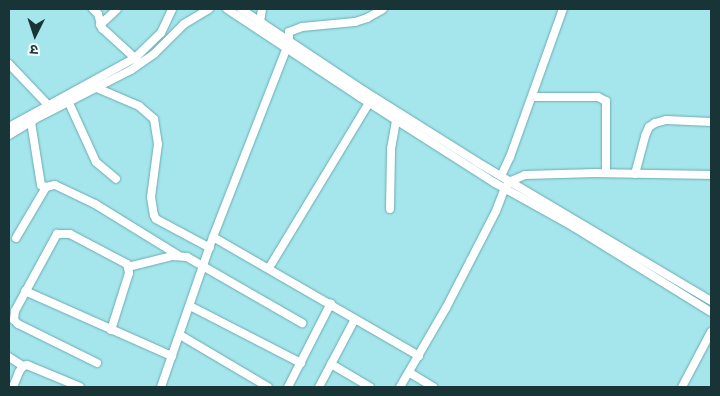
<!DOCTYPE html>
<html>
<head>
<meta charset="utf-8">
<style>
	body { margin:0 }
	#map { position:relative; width:720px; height:396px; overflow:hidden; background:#a4e6ec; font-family:"Playfair Display","Noto Sans Devanagari",serif }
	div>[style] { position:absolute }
	.roads { filter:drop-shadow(0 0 1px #6babb2) drop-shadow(0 0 1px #6babb2) }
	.minor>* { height:8px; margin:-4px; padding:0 4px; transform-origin:4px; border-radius:4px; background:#fff }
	span { translate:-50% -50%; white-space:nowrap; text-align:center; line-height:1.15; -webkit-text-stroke:4px #f0fcfd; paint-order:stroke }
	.frame { position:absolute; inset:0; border:10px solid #193436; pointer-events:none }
	.north { position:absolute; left:10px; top:10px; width:50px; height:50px; -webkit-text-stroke:4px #f0fcfd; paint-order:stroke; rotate:184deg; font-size:14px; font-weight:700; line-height:20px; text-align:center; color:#193436 }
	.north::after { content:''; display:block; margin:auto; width:18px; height:22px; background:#193436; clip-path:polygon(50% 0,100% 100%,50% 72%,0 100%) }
</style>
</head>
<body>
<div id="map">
	<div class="roads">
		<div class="minor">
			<div style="left:93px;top:9px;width:7px;rotate:45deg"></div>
			<div style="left:98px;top:14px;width:15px;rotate:74deg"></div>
			<div style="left:102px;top:28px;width:47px;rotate:42.4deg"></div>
			<div style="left:227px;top:9px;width:159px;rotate:33.5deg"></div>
			<div style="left:360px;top:97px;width:160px;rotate:32.5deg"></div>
			<div style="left:495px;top:183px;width:90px;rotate:29.1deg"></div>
			<div style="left:574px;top:227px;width:161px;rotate:31.8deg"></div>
			<div style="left:241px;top:9px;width:148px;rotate:33.7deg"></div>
			<div style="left:364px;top:91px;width:133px;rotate:32.1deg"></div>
			<div style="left:477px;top:162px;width:272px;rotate:30.7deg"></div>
			<div style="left:260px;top:22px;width:13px;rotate:-81deg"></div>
			<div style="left:100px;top:25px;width:23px;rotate:-43deg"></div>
			<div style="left:9px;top:64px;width:57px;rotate:46.4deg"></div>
			<div style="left:97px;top:88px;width:46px;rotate:23.2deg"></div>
			<div style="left:139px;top:106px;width:20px;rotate:41deg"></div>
			<div style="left:154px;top:119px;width:25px;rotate:81deg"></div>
			<div style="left:158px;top:144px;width:53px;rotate:97.5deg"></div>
			<div style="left:151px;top:197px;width:18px;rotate:81deg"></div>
			<div style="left:154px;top:215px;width:4px;rotate:63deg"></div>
			<div style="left:156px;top:219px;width:61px;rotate:28.2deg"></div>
			<div style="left:532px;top:97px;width:66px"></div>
			<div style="left:598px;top:97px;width:9px;rotate:27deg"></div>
			<div style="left:606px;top:101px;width:72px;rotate:90deg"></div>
			<div style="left:69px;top:103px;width:65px;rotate:65.4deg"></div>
			<div style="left:96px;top:162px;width:26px;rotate:40deg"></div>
			<div style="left:31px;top:122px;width:64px;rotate:81deg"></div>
			<div style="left:41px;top:185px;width:5px;rotate:22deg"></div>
			<div style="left:46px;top:187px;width:9px;rotate:-13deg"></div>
			<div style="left:55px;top:185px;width:44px;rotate:25.4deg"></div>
			<div style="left:95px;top:204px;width:97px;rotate:31.6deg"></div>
			<div style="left:9px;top:127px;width:144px;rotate:-28.7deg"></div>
			<div style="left:135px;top:58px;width:36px;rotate:-44deg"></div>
			<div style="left:161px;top:33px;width:26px;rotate:-65deg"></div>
			<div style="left:9px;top:135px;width:37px;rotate:-31deg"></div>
			<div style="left:41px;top:116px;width:101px;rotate:-27.1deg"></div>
			<div style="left:131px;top:70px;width:28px;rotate:-35deg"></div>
			<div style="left:154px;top:54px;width:42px;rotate:-45deg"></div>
			<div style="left:184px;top:24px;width:29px;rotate:-31deg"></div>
			<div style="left:635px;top:174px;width:39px;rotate:-75deg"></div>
			<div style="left:645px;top:136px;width:10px;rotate:-66deg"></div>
			<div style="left:649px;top:127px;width:7px;rotate:-34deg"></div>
			<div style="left:655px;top:123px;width:11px;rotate:-15deg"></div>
			<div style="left:666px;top:120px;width:45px;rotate:2.5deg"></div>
			<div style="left:501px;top:176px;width:21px;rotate:-65deg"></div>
			<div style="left:510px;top:157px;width:157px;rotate:-70.3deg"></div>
			<div style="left:390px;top:209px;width:60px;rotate:-89deg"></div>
			<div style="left:391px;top:149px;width:29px;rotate:-80deg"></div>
			<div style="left:213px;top:237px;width:238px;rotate:30deg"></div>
			<div style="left:16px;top:238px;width:59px;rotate:-59.5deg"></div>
			<div style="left:128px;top:267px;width:45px;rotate:-14deg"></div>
			<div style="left:172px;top:256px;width:15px;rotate:4deg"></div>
			<div style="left:187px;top:257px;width:133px;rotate:29.9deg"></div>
			<div style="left:269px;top:268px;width:193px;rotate:-58.8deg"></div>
			<div style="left:25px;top:291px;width:161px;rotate:23.9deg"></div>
			<div style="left:190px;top:306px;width:125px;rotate:27.2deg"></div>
			<div style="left:180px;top:335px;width:102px;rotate:30.6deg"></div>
			<div style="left:9px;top:357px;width:17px;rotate:33deg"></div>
			<div style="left:97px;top:363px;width:88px;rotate:-153.7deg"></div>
			<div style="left:18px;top:324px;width:6px;rotate:-135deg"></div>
			<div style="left:14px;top:320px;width:9px;rotate:-84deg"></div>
			<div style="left:15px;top:311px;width:88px;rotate:-61.4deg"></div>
			<div style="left:57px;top:234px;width:13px"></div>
			<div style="left:70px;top:234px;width:64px;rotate:27.8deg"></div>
			<div style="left:127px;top:264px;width:9px;rotate:77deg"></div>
			<div style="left:129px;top:273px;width:60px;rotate:107.5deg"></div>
			<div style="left:331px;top:364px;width:45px;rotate:30.5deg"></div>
			<div style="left:410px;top:373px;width:27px;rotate:31deg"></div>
			<div style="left:13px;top:387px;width:16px;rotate:-68deg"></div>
			<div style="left:19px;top:372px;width:7px;rotate:-56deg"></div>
			<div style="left:23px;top:366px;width:4px;rotate:-14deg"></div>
			<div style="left:27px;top:365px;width:57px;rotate:22.5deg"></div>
			<div style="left:161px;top:387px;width:159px;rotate:-70.9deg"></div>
			<div style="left:213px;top:237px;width:209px;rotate:-68.7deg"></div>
			<div style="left:289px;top:42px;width:10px;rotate:-90deg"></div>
			<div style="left:289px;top:32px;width:14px;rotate:-21deg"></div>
			<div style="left:302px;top:27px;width:53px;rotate:-5.4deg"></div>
			<div style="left:355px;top:22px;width:13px;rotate:-18deg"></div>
			<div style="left:367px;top:18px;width:18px;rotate:-29deg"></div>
			<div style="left:288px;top:387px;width:94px;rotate:-62.9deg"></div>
			<div style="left:319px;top:387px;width:77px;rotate:-62.1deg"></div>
			<div style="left:400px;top:387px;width:91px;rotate:-59.8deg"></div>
			<div style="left:446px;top:308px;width:109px;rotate:-62.7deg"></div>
			<div style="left:496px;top:211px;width:25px;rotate:-69deg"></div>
			<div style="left:505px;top:188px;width:9px;rotate:-49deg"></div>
			<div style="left:511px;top:181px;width:15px;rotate:-23deg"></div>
			<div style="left:525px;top:175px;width:71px;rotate:-1.6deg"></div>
			<div style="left:596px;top:173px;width:115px;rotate:1deg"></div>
			<div style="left:682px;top:387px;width:62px;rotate:-62.2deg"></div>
		</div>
	</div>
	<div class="frame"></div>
	<div class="north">उ</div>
</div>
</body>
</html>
